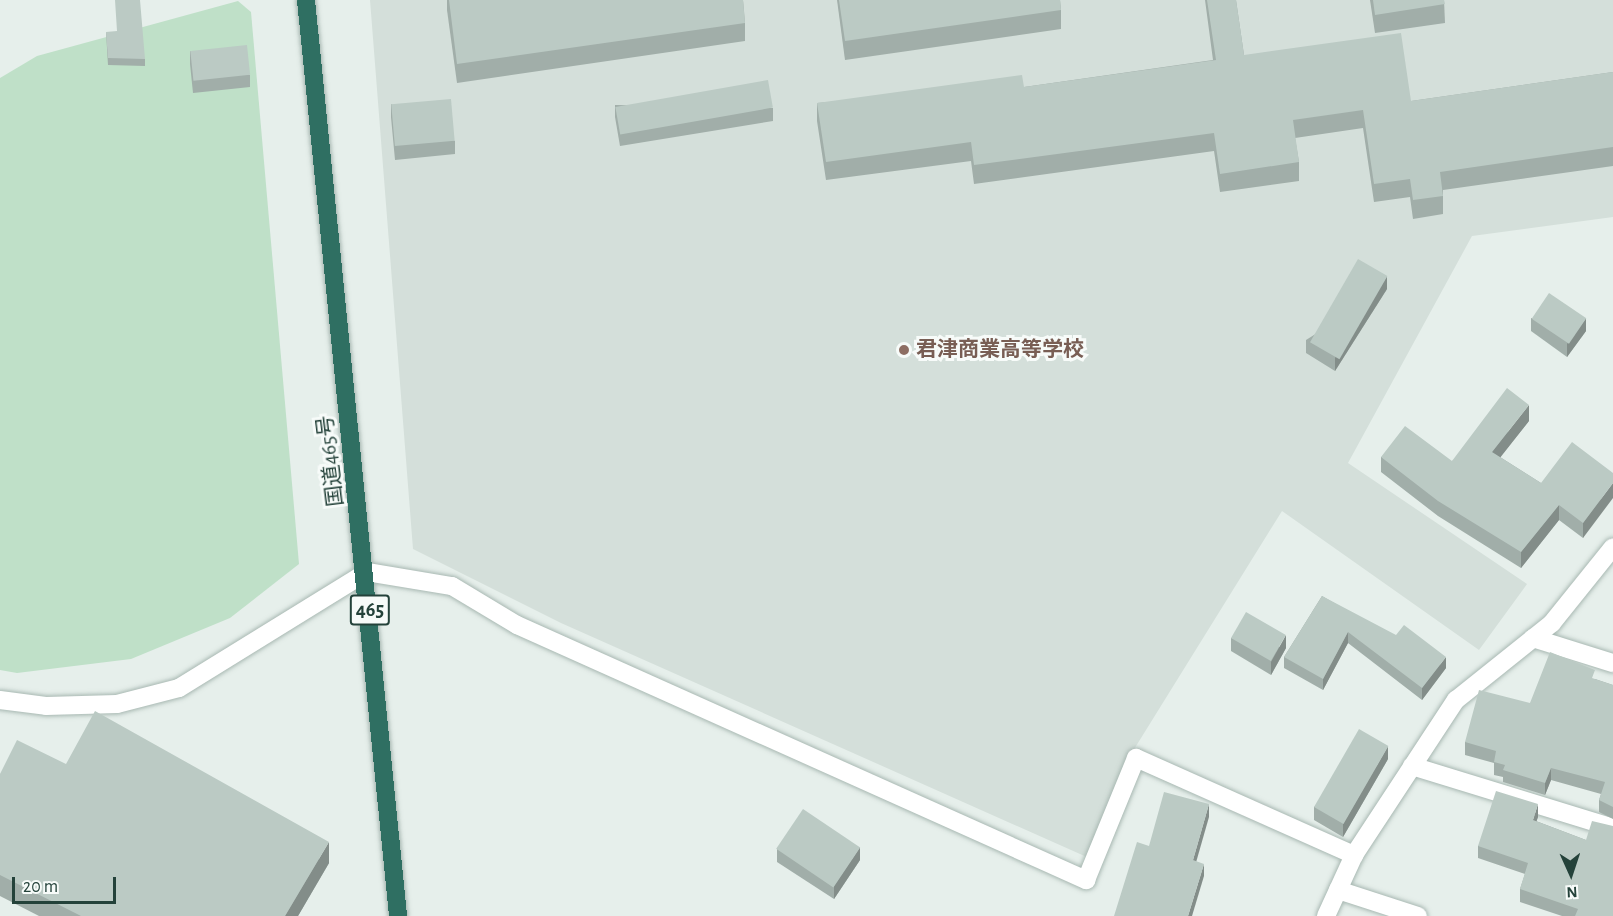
<!DOCTYPE html>
<html>
<head>
<meta charset="utf-8">
<style>
	body { margin:0 }
	#map { position:relative; width:1613px; height:916px; overflow:hidden; background:#e6efeb; font-family:"Alegreya Sans","Noto Sans JP",sans-serif }
	div>[style] { position:absolute }
	.built>* { inset:0; background:#d4dfda }
	.green>* { inset:0; background:#bfe0c8 }
	.roads { filter:drop-shadow(0 0 2px #a8b8b2) drop-shadow(0 0 2px #a8b8b2) }
	.lane>* { height:18px; margin:-9px; padding:0 9px; transform-origin:9px; border-radius:9px; background:#fff }
	.street>* { height:18px; margin:-9px; padding:0 9px; transform-origin:9px; border-radius:9px; background:#fff }
	.highway>* { height:18px; margin:-9px; padding:0 9px; transform-origin:9px; border-radius:9px; background:#2f6f62 }
	.wall>* { inset:0; background:#a1aea9 }
	.shaded-wall>* { inset:0; background:#838d89 }
	.building>* { inset:0; background:#bbcac4; transform-origin:0 0 }
	.dots>* { width:16px; height:16px; translate:-50% -50%; box-sizing:border-box; border:3px solid #f7fbf9; border-radius:50% }
	span { translate:-50% -50%; white-space:nowrap; text-align:center; line-height:1.15; -webkit-text-stroke:6px #f7fbf9; paint-order:stroke }
	.shield-label span { padding:2px 4px; background:#f7fbf9; border:2px solid; border-radius:4px; -webkit-text-stroke-width:0 }
	.shield-label { font-size:20px; color:#24423a; font-weight:700 }
	.education-label { font-size:21px; color:#785e54; font-weight:700 }
	.left { translate:0 -50%; text-align:left }
	.street-label { font-size:21px; color:#24423a }
	.north { position:absolute; left:1541px; top:844px; width:60px; height:60px; -webkit-text-stroke:4px #f7fbf9; paint-order:stroke; rotate:177deg; font-size:16px; font-weight:700; line-height:24px; text-align:center; color:#24423a }
	.north::after { content:''; display:block; margin:auto; width:21px; height:27px; background:#24423a; clip-path:polygon(50% 0,100% 100%,50% 72%,0 100%) }
	.scale { position:absolute; left:12px; top:877px; width:104px; height:27px; box-sizing:border-box; border:3px solid #24423a; border-top:0; padding-left:8px; font-size:18px; line-height:21px; white-space:nowrap; color:#24423a; -webkit-text-stroke:4px #f7fbf9; paint-order:stroke }
</style>
</head>
<body>
<div id="map">
	<div class="built">
		<div style="clip-path:polygon(370px 0,1613px 0,1613px 217px,1472px 236px,1348px 463px,1527px 584px,1479px 650px,1282px 511px,1128px 759px,1089px 858px,561px 623px,413px 549px)"></div>
	</div>
	<div class="green">
		<div style="clip-path:polygon(238px 1px,251px 12px,299px 564px,230px 618px,131px 659px,17px 673px,0 670px,0 78px,37px 56px)"></div>
	</div>
	<div class="roads">
		<div class="lane">
			<div style="left:1412px;top:766px;width:210px;rotate:17.1deg"></div>
			<div style="left:1338px;top:890px;width:84px;rotate:18deg"></div>
		</div>
		<div class="street">
			<div style="left:1533px;top:638px;width:84px;rotate:17.4deg"></div>
			<div style="left:0;top:700px;width:46px;rotate:7.4deg"></div>
			<div style="left:46px;top:706px;width:71px;rotate:-1.6deg"></div>
			<div style="left:117px;top:704px;width:64px;rotate:-14.5deg"></div>
			<div style="left:179px;top:688px;width:221px;rotate:-31.7deg"></div>
			<div style="left:367px;top:572px;width:86px;rotate:9.4deg"></div>
			<div style="left:452px;top:586px;width:76px;rotate:31deg"></div>
			<div style="left:517px;top:625px;width:624px;rotate:24.14deg"></div>
			<div style="left:1086px;top:880px;width:132px;rotate:-67.7deg"></div>
			<div style="left:1136px;top:758px;width:239px;rotate:24deg"></div>
			<div style="left:1326px;top:916px;width:67px;rotate:-65.3deg"></div>
			<div style="left:1354px;top:855px;width:186px;rotate:-56.7deg"></div>
			<div style="left:1456px;top:700px;width:123px;rotate:-38.7deg"></div>
			<div style="left:1552px;top:623px;width:97px;rotate:-51.2deg"></div>
		</div>
		<div class="highway">
			<div style="left:306px;top:0;width:921px;rotate:84.26deg"></div>
		</div>
	</div>
	<div class="wall">
		<div style="clip-path:polygon(447px 0,743px 0,745px 23px,745px 41px,457px 83px,447px 10px)"></div>
		<div style="clip-path:polygon(837px 0,1060px 0,1061px 10px,1061px 29px,845px 60px)"></div>
		<div style="clip-path:polygon(1205px 0,1236px 0,1244px 55px,1411px 101px,1613px 72px,1613px 166px,1443px 190px,1443px 214px,1413px 219px,1410px 197px,1374px 202px,1363px 128px,1295px 138px,1299px 162px,1299px 181px,1220px 192px,1214px 151px,974px 184px,971px 161px,826px 180px,817px 121px,817px 103px,1024px 87px,1213px 60px)"></div>
		<div style="clip-path:polygon(1370px 0,1444px 0,1445px 23px,1375px 33px)"></div>
		<div style="clip-path:polygon(106px 32px,145px 59px,145px 66px,108px 65px)"></div>
		<div style="clip-path:polygon(190px 51px,250px 75px,250px 87px,193px 93px,190px 64px)"></div>
		<div style="clip-path:polygon(391px 104px,455px 141px,455px 154px,395px 160px,391px 117px)"></div>
		<div style="clip-path:polygon(615px 105px,773px 108px,773px 121px,620px 146px,615px 117px)"></div>
		<div style="clip-path:polygon(1387px 289px,1335px 371px,1306px 353px,1306px 340px)"></div>
		<div style="clip-path:polygon(1531px 318px,1586px 331px,1567px 357px,1531px 331px)"></div>
		<div style="clip-path:polygon(1529px 421px,1500px 457px,1541px 483px,1613px 473px,1583px 538px,1559px 520px,1521px 568px,1438px 516px,1381px 472px,1381px 457px,1452px 461px)"></div>
		<div style="clip-path:polygon(1322px 596px,1446px 668px,1422px 700px,1348px 643px,1323px 690px,1284px 668px,1284px 657px)"></div>
		<div style="clip-path:polygon(1231px 638px,1286px 648px,1271px 675px,1231px 651px)"></div>
		<div style="clip-path:polygon(1595px 679px,1613px 685px,1613px 819px,1599px 812px,1599px 800px,1601px 794px,1551px 780px,1545px 795px,1503px 782px,1503px 777px,1494px 775px,1494px 763px,1465px 755px,1465px 742px,1530px 703px)"></div>
		<div style="clip-path:polygon(1388px 759px,1343px 837px,1314px 820px,1314px 807px)"></div>
		<div style="clip-path:polygon(66px 764px,329px 863px,298px 916px,39px 916px,0 896px,0 774px)"></div>
		<div style="clip-path:polygon(1538px 817px,1536px 821px,1586px 840px,1613px 916px,1562px 916px,1520px 902px,1520px 889px,1525px 874px,1478px 858px,1478px 846px)"></div>
		<div style="clip-path:polygon(777px 849px,860px 860px,834px 899px,777px 862px)"></div>
	</div>
	<div class="shaded-wall">
		<div style="clip-path:polygon(1387px 276px,1387px 289px,1335px 371px,1335px 358px)"></div>
		<div style="clip-path:polygon(1586px 318px,1586px 331px,1567px 357px,1567px 344px)"></div>
		<div style="clip-path:polygon(1529px 405px,1529px 421px,1492px 468px,1492px 452px)"></div>
		<div style="clip-path:polygon(1613px 483px,1613px 498px,1583px 538px,1583px 523px)"></div>
		<div style="clip-path:polygon(1559px 505px,1559px 520px,1521px 568px,1521px 552px)"></div>
		<div style="clip-path:polygon(1348px 632px,1348px 643px,1323px 690px,1323px 679px)"></div>
		<div style="clip-path:polygon(1286px 635px,1286px 648px,1271px 675px,1271px 662px)"></div>
		<div style="clip-path:polygon(1446px 657px,1446px 668px,1422px 700px,1422px 688px)"></div>
		<div style="clip-path:polygon(1388px 746px,1388px 759px,1343px 837px,1343px 824px)"></div>
		<div style="clip-path:polygon(1551px 768px,1551px 780px,1545px 795px,1545px 783px)"></div>
		<div style="clip-path:polygon(1209px 804px,1209px 817px,1193px 873px,1193px 860px)"></div>
		<div style="clip-path:polygon(1538px 804px,1538px 817px,1533px 832px,1533px 820px)"></div>
		<div style="clip-path:polygon(329px 842px,329px 863px,298px 916px,285px 916px)"></div>
		<div style="clip-path:polygon(860px 847px,860px 860px,834px 899px,834px 886px)"></div>
		<div style="clip-path:polygon(1204px 864px,1204px 876px,1192px 916px,1188px 916px)"></div>
	</div>
	<div class="building">
		<div style="clip-path:polygon(115px 0,140px 0,145px 59px,108px 58px,106px 32px,117px 31px)"></div>
		<div style="clip-path:polygon(449px 0,743px 0,745px 23px,457px 64px)"></div>
		<div style="clip-path:polygon(839px 0,1060px 0,1061px 10px,845px 41px)"></div>
		<div style="clip-path:polygon(1207px 0,1236px 0,1244px 55px,1401px 33px,1411px 101px,1613px 72px,1613px 147px,1440px 172px,1443px 196px,1413px 200px,1410px 179px,1374px 184px,1363px 110px,1293px 120px,1299px 162px,1220px 174px,1214px 133px,974px 165px,971px 142px,826px 162px,817px 103px,1022px 75px,1024px 87px,1216px 60px)"></div>
		<div style="clip-path:polygon(1373px 0,1444px 0,1445px 4px,1375px 15px)"></div>
		<div style="left:247px;top:45px;width:30px;height:57px;rotate:84deg"></div>
		<div style="left:768px;top:80px;width:28px;height:155px;rotate:80deg"></div>
		<div style="left:451px;top:99px;width:42px;height:60px;rotate:85deg"></div>
		<div style="left:1358px;top:259px;width:34px;height:96px;rotate:30deg"></div>
		<div style="left:1549px;top:293px;width:45px;height:31px;rotate:34deg"></div>
		<div style="clip-path:polygon(1507px 388px,1529px 405px,1492px 452px,1541px 483px,1572px 442px,1613px 473px,1613px 483px,1583px 523px,1559px 505px,1521px 552px,1438px 501px,1381px 457px,1405px 426px,1452px 461px)"></div>
		<div style="clip-path:polygon(1322px 596px,1396px 635px,1404px 625px,1446px 657px,1422px 688px,1348px 632px,1323px 679px,1284px 657px)"></div>
		<div style="left:1246px;top:612px;width:46px;height:30px;rotate:30deg"></div>
		<div style="clip-path:polygon(1550px 652px,1595px 670px,1592px 678px,1613px 685px,1613px 807px,1599px 800px,1605px 782px,1551px 768px,1545px 783px,1503px 770px,1505px 765px,1494px 762px,1496px 751px,1465px 742px,1479px 690px,1530px 703px)"></div>
		<div style="clip-path:polygon(95px 711px,329px 842px,285px 916px,81px 916px,0 875px,0 774px,17px 740px,66px 764px)"></div>
		<div style="left:1359px;top:729px;width:34px;height:90px;rotate:30deg"></div>
		<div style="clip-path:polygon(1496px 791px,1538px 804px,1533px 820px,1586px 840px,1592px 821px,1613px 826px,1613px 916px,1575px 916px,1578px 909px,1520px 889px,1528px 863px,1478px 846px)"></div>
		<div style="clip-path:polygon(1164px 792px,1209px 804px,1193px 860px,1204px 864px,1188px 916px,1114px 916px,1137px 842px,1149px 846px)"></div>
		<div style="left:803px;top:809px;width:69px;height:48px;rotate:34deg"></div>
	</div>
	<div class="dots">
		<div style="left:904px;top:350px;background:#8d6e63"></div>
	</div>
	<div class="shield-label">
		<span style="left:370px;top:610px">465</span>
	</div>
	<div class="education-label">
		<span class="left" style="left:916px;top:350px">君津商業高等学校</span>
	</div>
	<div class="street-label">
		<span style="left:331px;top:461px;rotate:-97deg">国道465号</span>
	</div>
	<div class="north">N</div>
	<div class="scale">20 m</div>
</div>
</body>
</html>
